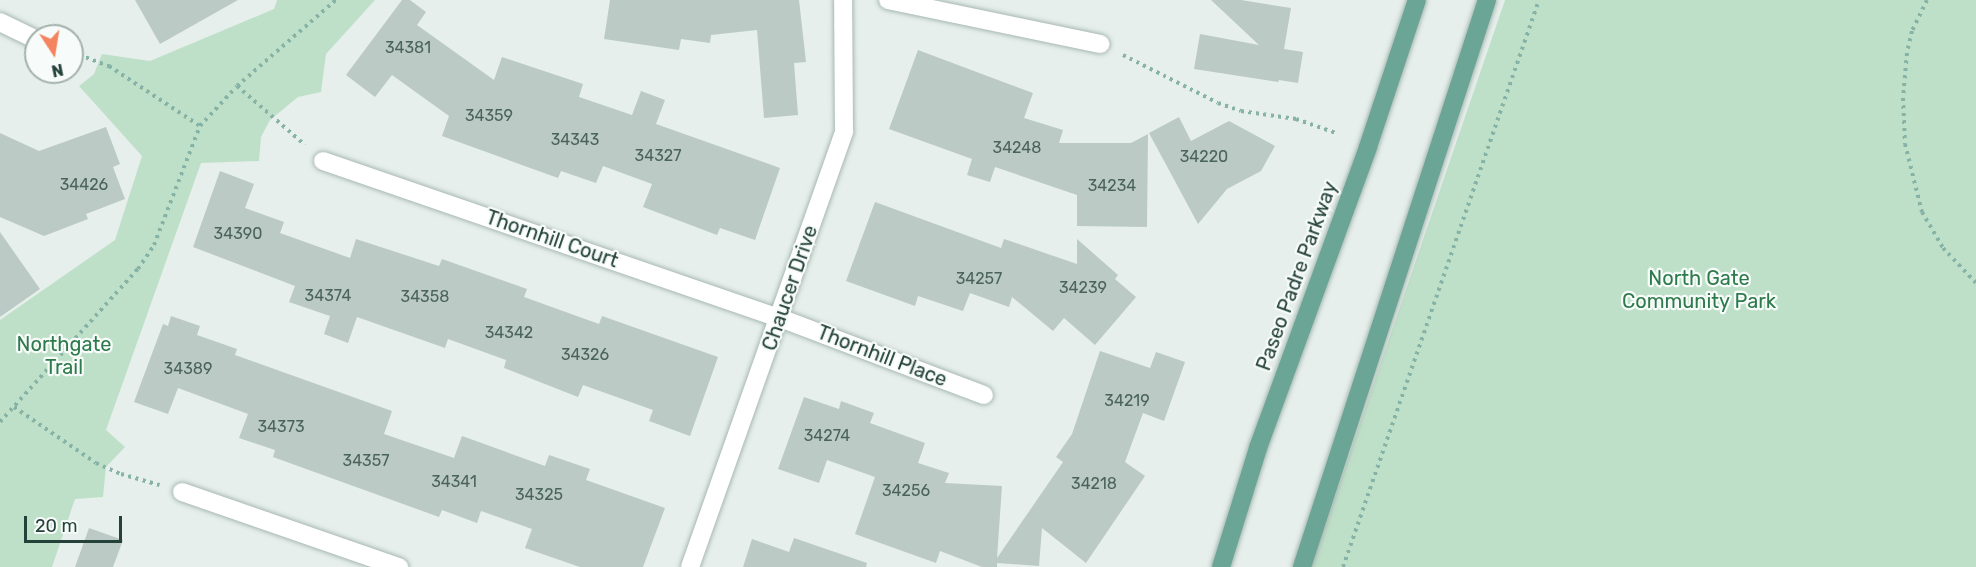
<!DOCTYPE html>
<html>
<head>
<meta charset="utf-8">
<style>
	body { margin:0 }
	#map { position:relative; width:1976px; height:567px; overflow:hidden; background:#e6efeb; font-family:Rubik,sans-serif }
	div>[style] { position:absolute }
	.green>* { inset:0; background:#bfe0c8 }
	.building>* { inset:0; background:#bbcac4 }
	.path>* { height:4px; margin-top:-2px; transform-origin:0; background:repeating-linear-gradient(90deg,#86b3a5 0 3px,transparent 0 7.5px) }
	.roads { filter:drop-shadow(0 0 2px #a8b8b2) drop-shadow(0 0 2px #a8b8b2) }
	.minor>* { height:18px; margin:-9px; padding:0 9px; transform-origin:9px; border-radius:9px; background:#fff }
	.major>* { height:18px; margin:-9px; padding:0 9px; transform-origin:9px; border-radius:9px; background:#6aa596 }
	span { translate:-50% -50%; white-space:nowrap; text-align:center; line-height:1.15; -webkit-text-stroke:4.5px #f7fbf9; paint-order:stroke }
	.number-label { font-size:16px; color:#4a645c }
	.number-label span { -webkit-text-stroke-width:0 }
	.street-label { font-size:20px; color:#24423a }
	.park-label { font-size:20px; color:#2d7a4b }
	.north { position:absolute; left:24px; top:24px; width:60px; height:60px; box-sizing:border-box; background:#f7fbf9; border:2px solid #a3b1ad; border-radius:50%; rotate:168deg; font-size:16px; font-weight:700; line-height:24px; text-align:center; color:#24423a }
	.north::after { content:''; display:block; margin:auto; width:21px; height:27px; background:#f4845f; clip-path:polygon(50% 0,100% 100%,50% 72%,0 100%) }
	.scale { position:absolute; left:24px; top:516px; width:98px; height:27px; box-sizing:border-box; border:3px solid #24423a; border-top:0; padding-left:8px; font-size:18px; line-height:21px; white-space:nowrap; color:#24423a; -webkit-text-stroke:4px #f7fbf9; paint-order:stroke }
</style>
</head>
<body>
<div id="map">
	<div class="green">
		<div style="clip-path:polygon(277px 0,375px 0,326px 54px,321px 92px,298px 97px,270px 120px,261px 137px,259px 161px,201px 163px,106px 430px,125px 447px,106px 467px,103px 497px,75px 499px,52px 567px,0 567px,0 320px,115px 240px,142px 156px,79px 86px,94px 74px,102px 54px,150px 61px,274px 9px)"></div>
		<div style="clip-path:polygon(1505px 0,1976px 0,1976px 567px,1311px 567px)"></div>
	</div>
	<div class="building">
		<div style="clip-path:polygon(135px 0,238px 0,160px 44px)"></div>
		<div style="clip-path:polygon(402px 0,410px 0,426px 12px,417px 25px,494px 80px,502px 57px,583px 84px,579px 97px,632px 115px,641px 91px,665px 100px,656px 124px,780px 168px,755px 240px,720px 228px,717px 235px,643px 207px,652px 184px,603px 166px,596px 183px,561px 171px,558px 178px,442px 136px,449px 116px,392px 75px,375px 97px,346px 75px)"></div>
		<div style="clip-path:polygon(610px 0,799px 0,806px 62px,794px 63px,798px 115px,764px 118px,757px 30px,711px 35px,710px 43px,681px 39px,679px 50px,604px 39px)"></div>
		<div style="clip-path:polygon(1211px 0,1241px 0,1291px 8px,1284px 49px,1303px 52px,1298px 83px,1279px 80px,1278px 82px,1194px 69px,1200px 34px,1259px 45px)"></div>
		<div style="clip-path:polygon(918px 50px,1033px 93px,1024px 118px,1063px 130px,1059px 143px,1131px 143px,1148px 134px,1147px 227px,1077px 226px,1077px 195px,995px 167px,990px 182px,967px 175px,972px 159px,889px 129px)"></div>
		<div style="clip-path:polygon(1179px 117px,1191px 141px,1229px 121px,1275px 146px,1261px 171px,1227px 189px,1198px 224px,1149px 133px)"></div>
		<div style="clip-path:polygon(106px 127px,120px 164px,113px 167px,125px 199px,86px 214px,88px 219px,44px 236px,0 217px,0 133px,39px 151px)"></div>
		<div style="clip-path:polygon(220px 171px,254px 184px,245px 208px,284px 222px,280px 233px,350px 258px,356px 239px,439px 266px,442px 259px,527px 289px,524px 297px,599px 324px,602px 316px,718px 357px,690px 436px,649px 421px,653px 410px,583px 385px,578px 397px,504px 368px,506px 360px,448px 339px,445px 348px,357px 317px,348px 343px,324px 334px,330px 316px,289px 302px,295px 286px,193px 247px)"></div>
		<div style="clip-path:polygon(875px 202px,1001px 248px,1004px 239px,1077px 264px,1077px 239px,1118px 275px,1115px 279px,1136px 297px,1095px 345px,1064px 318px,1053px 331px,1012px 297px,1009px 307px,970px 293px,963px 311px,918px 296px,915px 306px,846px 281px)"></div>
		<div style="clip-path:polygon(0 232px,40px 289px,0 317px)"></div>
		<div style="clip-path:polygon(171px 316px,200px 326px,197px 335px,237px 349px,235px 355px,392px 411px,384px 434px,454px 458px,462px 436px,545px 466px,549px 455px,590px 469px,586px 480px,665px 508px,643px 567px,580px 567px,525px 548px,532px 529px,481px 511px,477px 523px,442px 510px,439px 517px,273px 457px,275px 450px,239px 438px,248px 414px,178px 388px,168px 414px,134px 402px,163px 324px,168px 326px)"></div>
		<div style="clip-path:polygon(1100px 351px,1150px 368px,1156px 352px,1185px 362px,1164px 421px,1143px 413px,1125px 462px,1145px 476px,1086px 563px,1042px 528px,1039px 566px,997px 563px,997px 567px,982px 567px,940px 551px,936px 563px,855px 534px,875px 477px,827px 460px,819px 483px,778px 469px,804px 397px,839px 409px,841px 401px,874px 413px,870px 423px,925px 443px,918px 463px,949px 473px,945px 483px,1002px 486px,997px 558px,1063px 462px,1056px 457px,1072px 434px)"></div>
		<div style="clip-path:polygon(89px 528px,123px 540px,113px 567px,75px 567px)"></div>
		<div style="clip-path:polygon(794px 538px,867px 563px,866px 567px,743px 567px,752px 539px,789px 552px)"></div>
	</div>
	<div class="path">
		<div style="left:1927px;top:0;width:34px;rotate:116deg"></div>
		<div style="left:1912px;top:31px;width:23px;rotate:103deg"></div>
		<div style="left:1907px;top:53px;width:45px;rotate:95.1deg"></div>
		<div style="left:1903px;top:98px;width:46px;rotate:87.5deg"></div>
		<div style="left:1905px;top:144px;width:70px;rotate:76deg"></div>
		<div style="left:1922px;top:212px;width:42px;rotate:59.7deg"></div>
		<div style="left:1943px;top:248px;width:48px;rotate:46.7deg"></div>
		<div style="left:72px;top:52px;width:40px;rotate:21deg"></div>
		<div style="left:109px;top:66px;width:109px;rotate:33.4deg"></div>
		<div style="left:1123px;top:55px;width:106px;rotate:26.8deg"></div>
		<div style="left:1218px;top:103px;width:24px;rotate:19deg"></div>
		<div style="left:1241px;top:111px;width:56px;rotate:8.3deg"></div>
		<div style="left:1296px;top:119px;width:42px;rotate:19.3deg"></div>
		<div style="left:237px;top:86px;width:90px;rotate:40.9deg"></div>
		<div style="left:14px;top:407px;width:99px;rotate:34.3deg"></div>
		<div style="left:96px;top:463px;width:27px;rotate:24deg"></div>
		<div style="left:121px;top:474px;width:40px;rotate:16deg"></div>
		<div style="left:0;top:422px;width:206px;rotate:-48deg"></div>
		<div style="left:138px;top:269px;width:29px;rotate:-56deg"></div>
		<div style="left:154px;top:245px;width:128px;rotate:-68.9deg"></div>
		<div style="left:200px;top:126px;width:54px;rotate:-47.2deg"></div>
		<div style="left:237px;top:86px;width:131px;rotate:-41deg"></div>
		<div style="left:1343px;top:567px;width:600px;rotate:-70.93deg"></div>
	</div>
	<div class="roads">
		<div class="minor">
			<div style="left:888px;top:0;width:217px;rotate:11.7deg"></div>
			<div style="left:0;top:22px;width:37px;rotate:26deg"></div>
			<div style="left:323px;top:161px;width:483px;rotate:19deg"></div>
			<div style="left:780px;top:318px;width:218px;rotate:20.7deg"></div>
			<div style="left:182px;top:492px;width:230px;rotate:19.1deg"></div>
			<div style="left:690px;top:567px;width:462px;rotate:-70.5deg"></div>
			<div style="left:844px;top:131px;width:131px;rotate:-90.4deg"></div>
		</div>
		<div class="major">
			<div style="left:1221px;top:567px;width:125px;rotate:-72.7deg"></div>
			<div style="left:1258px;top:448px;width:320px;rotate:-69.9deg"></div>
			<div style="left:1368px;top:147px;width:155px;rotate:-71.6deg"></div>
			<div style="left:1302px;top:567px;width:596px;rotate:-71.93deg"></div>
		</div>
	</div>
	<div class="number-label">
		<span style="left:408px;top:48px">34381</span>
		<span style="left:489px;top:116px">34359</span>
		<span style="left:575px;top:140px">34343</span>
		<span style="left:1017px;top:148px">34248</span>
		<span style="left:658px;top:156px">34327</span>
		<span style="left:1204px;top:157px">34220</span>
		<span style="left:84px;top:185px">34426</span>
		<span style="left:1112px;top:186px">34234</span>
		<span style="left:238px;top:234px">34390</span>
		<span style="left:979px;top:279px">34257</span>
		<span style="left:1083px;top:288px">34239</span>
		<span style="left:328px;top:296px">34374</span>
		<span style="left:425px;top:297px">34358</span>
		<span style="left:509px;top:333px">34342</span>
		<span style="left:585px;top:355px">34326</span>
		<span style="left:188px;top:369px">34389</span>
		<span style="left:1127px;top:401px">34219</span>
		<span style="left:281px;top:427px">34373</span>
		<span style="left:827px;top:436px">34274</span>
		<span style="left:366px;top:461px">34357</span>
		<span style="left:454px;top:482px">34341</span>
		<span style="left:1094px;top:484px">34218</span>
		<span style="left:906px;top:491px">34256</span>
		<span style="left:539px;top:495px">34325</span>
	</div>
	<div class="street-label">
		<span style="left:552px;top:239px;rotate:19deg">Thornhill Court</span>
		<span style="left:1297px;top:276px;rotate:-70deg">Paseo Padre Parkway</span>
		<span style="left:790px;top:288px;rotate:-71deg">Chaucer Drive</span>
		<span style="left:882px;top:356px;rotate:21deg">Thornhill Place</span>
	</div>
	<div class="park-label">
		<span style="left:1699px;top:290px">North Gate<br>Community Park</span>
		<span style="left:64px;top:356px">Northgate<br>Trail</span>
	</div>
	<div class="north">N</div>
	<div class="scale">20 m</div>
</div>
</body>
</html>
